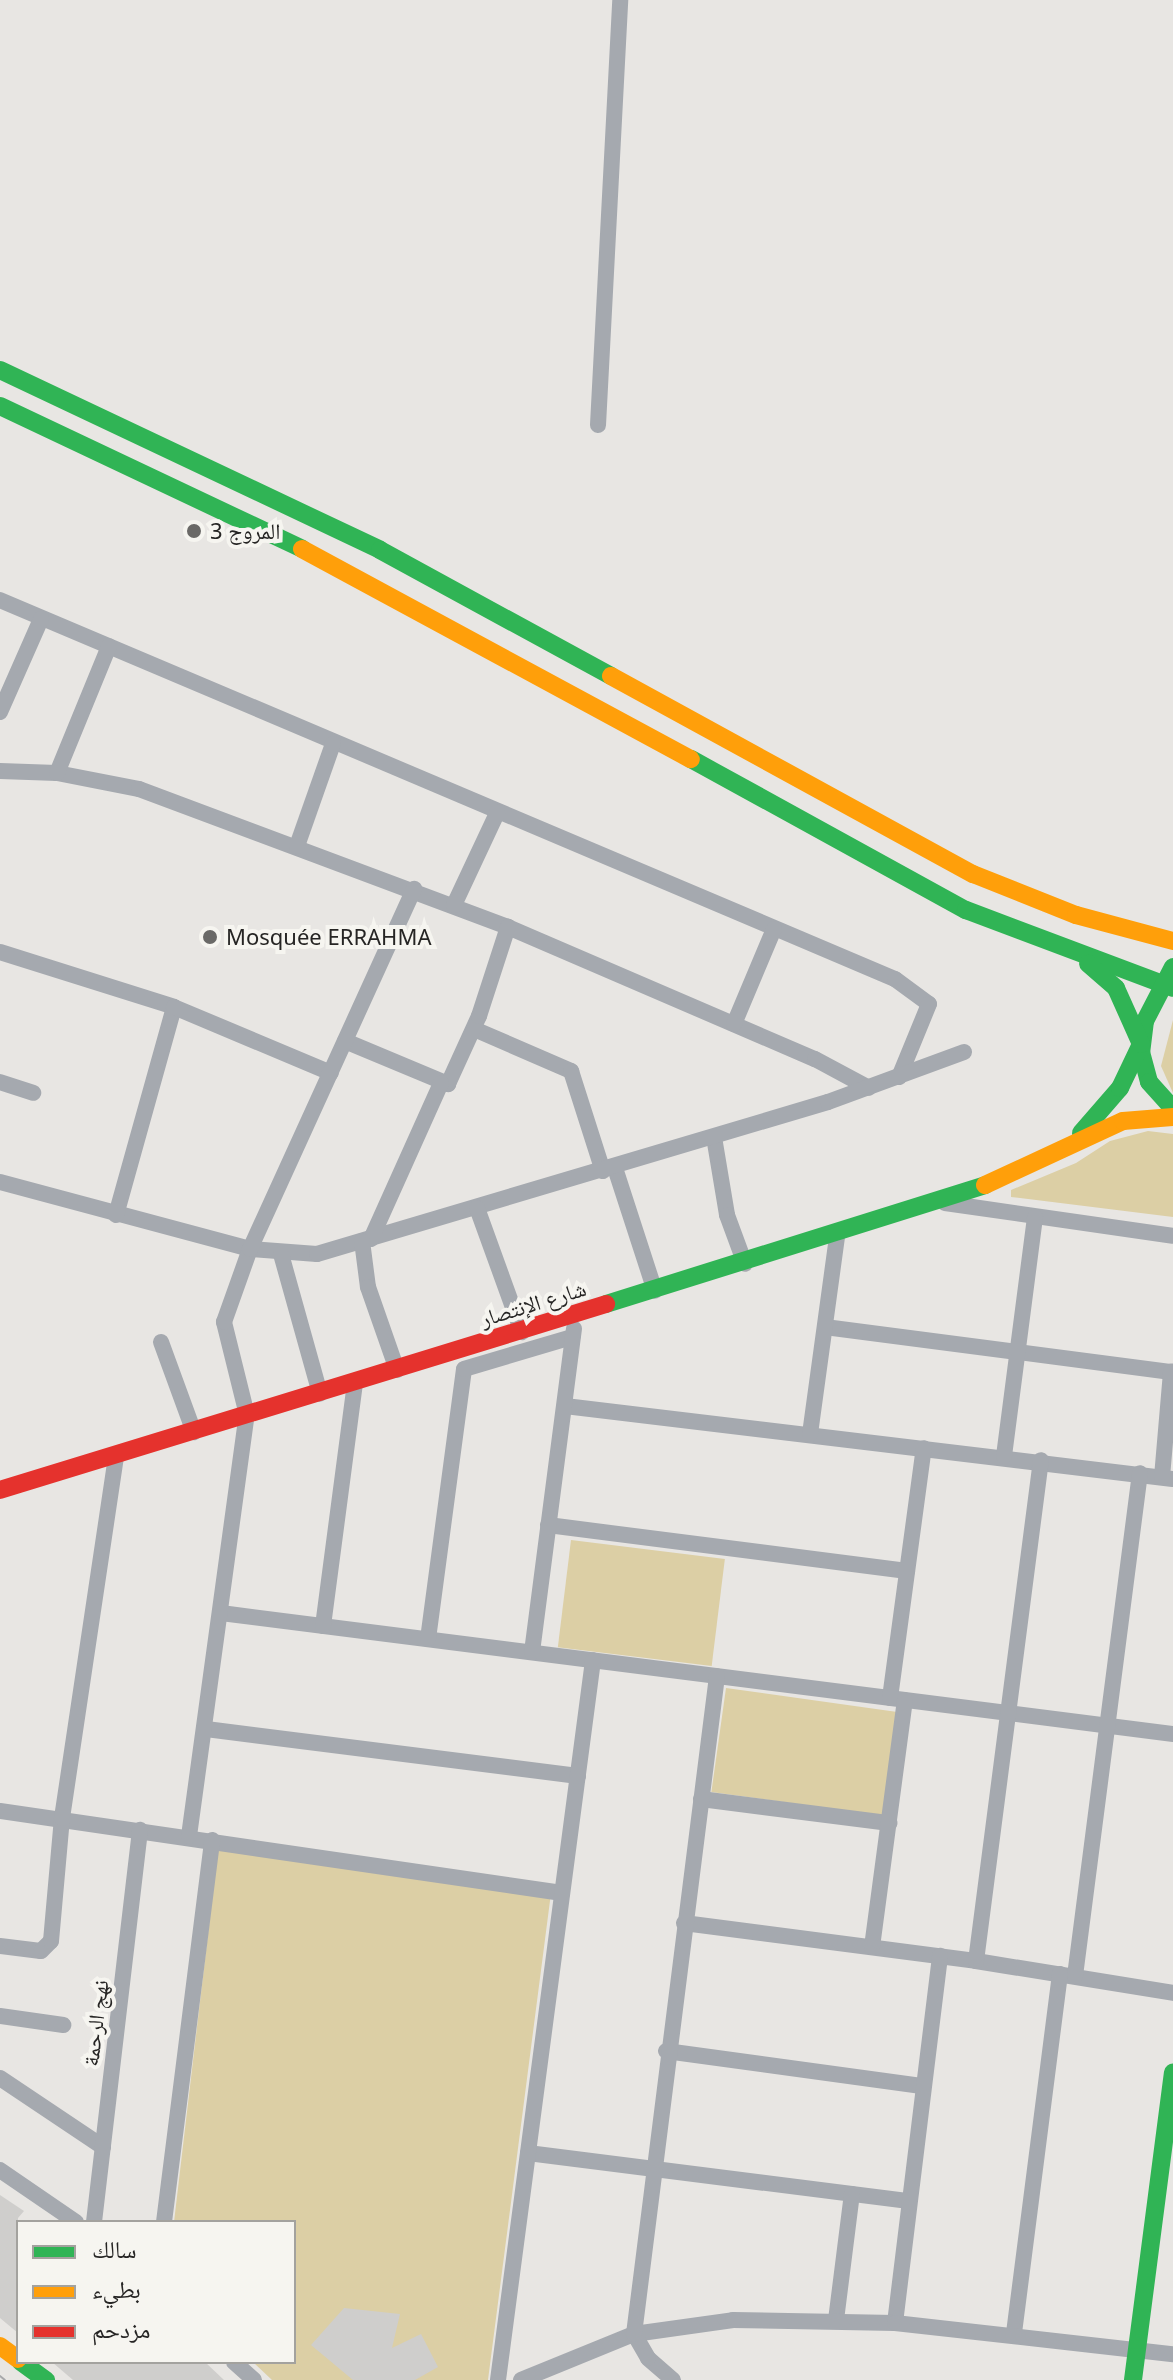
<!DOCTYPE html>
<html>
<head>
<meta charset="utf-8">
<style>
	body { margin:0 }
	#map { position:relative; width:1173px; height:2380px; overflow:hidden; background:#e8e6e3; font-family:"Noto Sans","Noto Naskh Arabic",sans-serif }
	div>[style] { position:absolute }
	.green>* { inset:0; background:#dccfa5; transform-origin:0 0 }
	.building>* { inset:0; background:#cfcecc }
	.street>* { height:16px; margin:-8px; padding:0 8px; transform-origin:8px; border-radius:8px; background:#a5a9af }
	.fast>* { height:18px; margin:-9px; padding:0 9px; transform-origin:9px; border-radius:9px; background:#30b455 }
	.slow>* { height:18px; margin:-9px; padding:0 9px; transform-origin:9px; border-radius:9px; background:#ff9f0a }
	.jam>* { height:18px; margin:-9px; padding:0 9px; transform-origin:9px; border-radius:9px; background:#e5322d }
	.tram>* { height:2px; margin:-1px; padding:0 1px; transform-origin:1px; border-radius:1px; background:#a7a8ab }
	.dots>* { width:22px; height:22px; translate:-50% -50%; box-sizing:border-box; border:4px solid #f6f5f0; border-radius:50% }
	span { translate:-50% -50%; white-space:nowrap; text-align:center; line-height:1.15; -webkit-text-stroke:8px #f6f5f0; paint-order:stroke }
	.poi-label { font-size:22px; color:#262524 }
	.left { translate:0 -50%; text-align:left }
	.street-label { font-size:22px; color:#262524 }
	.legend { position:absolute; left:16px; top:2220px; width:280px; height:144px; box-sizing:border-box; background:#f6f5f0; border:2px solid #a3a29e; margin:0; padding:10px 14px; list-style:none; font-size:24px; color:#262524 }
	.legend li { display:flex; align-items:center; gap:16px; height:40px }
	.legend b { width:40px; border:2px solid #a3a29e }
</style>
</head>
<body>
<div id="map">
	<div class="green">
		<div style="clip-path:polygon(1173px 1020px,1173px 1093px,1161px 1066px)"></div>
		<div style="clip-path:polygon(1148px 1131px,1173px 1134px,1173px 1217px,1011px 1197px,1011px 1190px,1076px 1163px,1110px 1141px)"></div>
		<div style="left:571px;top:1540px;width:155px;height:108px;rotate:7deg"></div>
		<div style="left:726px;top:1688px;width:173px;height:105px;rotate:8deg"></div>
		<div style="clip-path:polygon(218px 1849px,551px 1893px,488px 2380px,272px 2380px,253px 2362px,294px 2362px,294px 2222px,174px 2222px)"></div>
	</div>
	<div class="building">
		<div style="clip-path:polygon(0 2195px,24px 2211px,18px 2218px,18px 2333px,0 2318px)"></div>
		<div style="clip-path:polygon(344px 2308px,400px 2314px,392px 2348px,421px 2334px,438px 2367px,415px 2380px,353px 2380px,311px 2345px)"></div>
		<div style="clip-path:polygon(52px 2362px,205px 2362px,224px 2380px,73px 2380px)"></div>
	</div>
	<div class="street">
		<div style="left:598px;top:425px;width:426px;rotate:-87deg"></div>
		<div style="left:0;top:600px;width:972px;rotate:22.95deg"></div>
		<div style="left:895px;top:979px;width:42px;rotate:36.3deg"></div>
		<div style="left:929px;top:1004px;width:79px;rotate:112.3deg"></div>
		<div style="left:0;top:712px;width:102px;rotate:-66.2deg"></div>
		<div style="left:0;top:771px;width:57px;rotate:2deg"></div>
		<div style="left:57px;top:773px;width:84px;rotate:11deg"></div>
		<div style="left:139px;top:789px;width:394px;rotate:20.5deg"></div>
		<div style="left:508px;top:927px;width:334px;rotate:23.3deg"></div>
		<div style="left:815px;top:1059px;width:61px;rotate:28.2deg"></div>
		<div style="left:57px;top:773px;width:137px;rotate:-67.7deg"></div>
		<div style="left:297px;top:846px;width:108px;rotate:-70.6deg"></div>
		<div style="left:454px;top:905px;width:102px;rotate:-64.9deg"></div>
		<div style="left:0;top:952px;width:182px;rotate:17.5deg"></div>
		<div style="left:734px;top:1024px;width:103px;rotate:-67.2deg"></div>
		<div style="left:474px;top:1029px;width:106px;rotate:23.4deg"></div>
		<div style="left:571px;top:1071px;width:105px;rotate:72.3deg"></div>
		<div style="left:345px;top:1041px;width:112px;rotate:22.7deg"></div>
		<div style="left:448px;top:1084px;width:75px;rotate:-65.5deg"></div>
		<div style="left:479px;top:1016px;width:94px;rotate:-72deg"></div>
		<div style="left:0;top:1082px;width:35px;rotate:18deg"></div>
		<div style="left:714px;top:1137px;width:79px;rotate:80.5deg"></div>
		<div style="left:727px;top:1215px;width:52px;rotate:69.8deg"></div>
		<div style="left:615px;top:1168px;width:129px;rotate:72deg"></div>
		<div style="left:0;top:1182px;width:259px;rotate:15deg"></div>
		<div style="left:250px;top:1249px;width:67px;rotate:4.3deg"></div>
		<div style="left:317px;top:1254px;width:533px;rotate:-16.57deg"></div>
		<div style="left:828px;top:1102px;width:145px;rotate:-20.2deg"></div>
		<div style="left:945px;top:1203px;width:230px;rotate:8.2deg"></div>
		<div style="left:477px;top:1208px;width:132px;rotate:70.1deg"></div>
		<div style="left:116px;top:1215px;width:216px;rotate:-74.4deg"></div>
		<div style="left:174px;top:1007px;width:170px;rotate:22.8deg"></div>
		<div style="left:371px;top:1239px;width:171px;rotate:-65.8deg"></div>
		<div style="left:362px;top:1241px;width:46px;rotate:82.6deg"></div>
		<div style="left:368px;top:1287px;width:88px;rotate:70.7deg"></div>
		<div style="left:281px;top:1254px;width:145px;rotate:74.4deg"></div>
		<div style="left:825px;top:1327px;width:351px;rotate:7.4deg"></div>
		<div style="left:161px;top:1342px;width:96px;rotate:69.9deg"></div>
		<div style="left:565px;top:1406px;width:612px;rotate:6.85deg"></div>
		<div style="left:810px;top:1434px;width:200px;rotate:-82.2deg"></div>
		<div style="left:1004px;top:1456px;width:241px;rotate:-82.6deg"></div>
		<div style="left:1162px;top:1477px;width:106px;rotate:-85.1deg"></div>
		<div style="left:548px;top:1525px;width:362px;rotate:7.3deg"></div>
		<div style="left:221px;top:1613px;width:960px;rotate:7.24deg"></div>
		<div style="left:323px;top:1626px;width:245px;rotate:-82.5deg"></div>
		<div style="left:428px;top:1639px;width:272px;rotate:-82.4deg"></div>
		<div style="left:464px;top:1369px;width:113px;rotate:-16.5deg"></div>
		<div style="left:532px;top:1652px;width:326px;rotate:-82.6deg"></div>
		<div style="left:890px;top:1698px;width:252px;rotate:-82.3deg"></div>
		<div style="left:206px;top:1729px;width:375px;rotate:7.2deg"></div>
		<div style="left:701px;top:1799px;width:190px;rotate:7.3deg"></div>
		<div style="left:0;top:1811px;width:568px;rotate:8.3deg"></div>
		<div style="left:189px;top:1836px;width:425px;rotate:-82.2deg"></div>
		<div style="left:247px;top:1415px;width:96px;rotate:-103.9deg"></div>
		<div style="left:224px;top:1322px;width:77px;rotate:-70.4deg"></div>
		<div style="left:250px;top:1249px;width:396px;rotate:-65.5deg"></div>
		<div style="left:684px;top:1923px;width:294px;rotate:7.4deg"></div>
		<div style="left:976px;top:1961px;width:200px;rotate:9.2deg"></div>
		<div style="left:0;top:1946px;width:41px;rotate:7deg"></div>
		<div style="left:41px;top:1951px;width:14px;rotate:-45deg"></div>
		<div style="left:51px;top:1941px;width:123px;rotate:-84.9deg"></div>
		<div style="left:62px;top:1818px;width:367px;rotate:-81.5deg"></div>
		<div style="left:872px;top:1947px;width:249px;rotate:-82.4deg"></div>
		<div style="left:976px;top:1961px;width:505px;rotate:-82.61deg"></div>
		<div style="left:1075px;top:1976px;width:507px;rotate:-82.64deg"></div>
		<div style="left:0;top:2016px;width:64px;rotate:8.1deg"></div>
		<div style="left:666px;top:2051px;width:258px;rotate:7.8deg"></div>
		<div style="left:0;top:2078px;width:124px;rotate:33.8deg"></div>
		<div style="left:528px;top:2153px;width:382px;rotate:7.2deg"></div>
		<div style="left:0;top:2170px;width:92px;rotate:34.4deg"></div>
		<div style="left:94px;top:2222px;width:395px;rotate:-83.3deg"></div>
		<div style="left:164px;top:2222px;width:385px;rotate:-82.8deg"></div>
		<div style="left:836px;top:2320px;width:127px;rotate:-82.8deg"></div>
		<div style="left:895px;top:2323px;width:370px;rotate:-83deg"></div>
		<div style="left:1014px;top:2333px;width:362px;rotate:-82.7deg"></div>
		<div style="left:234px;top:2362px;width:27px;rotate:42deg"></div>
		<div style="left:498px;top:2380px;width:726px;rotate:-82.48deg"></div>
		<div style="left:521px;top:2380px;width:122px;rotate:-22.2deg"></div>
		<div style="left:634px;top:2334px;width:100px;rotate:-8deg"></div>
		<div style="left:733px;top:2320px;width:162px;rotate:1.1deg"></div>
		<div style="left:895px;top:2323px;width:280px;rotate:6.4deg"></div>
		<div style="left:673px;top:2380px;width:33px;rotate:-139deg"></div>
		<div style="left:648px;top:2358px;width:28px;rotate:-120deg"></div>
		<div style="left:634px;top:2334px;width:663px;rotate:-82.81deg"></div>
	</div>
	<div class="fast">
		<div style="left:0;top:370px;width:420px;rotate:25.3deg"></div>
		<div style="left:380px;top:550px;width:263px;rotate:28.6deg"></div>
		<div style="left:0;top:406px;width:334px;rotate:25.3deg"></div>
		<div style="left:691px;top:759px;width:314px;rotate:28.8deg"></div>
		<div style="left:966px;top:910px;width:221px;rotate:20.6deg"></div>
		<div style="left:1173px;top:967px;width:61px;rotate:117.4deg"></div>
		<div style="left:1145px;top:1021px;width:31px;rotate:97deg"></div>
		<div style="left:1141px;top:1052px;width:31px;rotate:75deg"></div>
		<div style="left:1149px;top:1082px;width:36px;rotate:48deg"></div>
		<div style="left:1081px;top:1133px;width:60px;rotate:-49.1deg"></div>
		<div style="left:1120px;top:1088px;width:49px;rotate:-64.5deg"></div>
		<div style="left:1141px;top:1044px;width:61px;rotate:-114.1deg"></div>
		<div style="left:1116px;top:988px;width:37px;rotate:-139deg"></div>
		<div style="left:606px;top:1304px;width:397px;rotate:-17.4deg"></div>
		<div style="left:21px;top:2362px;width:31px;rotate:36deg"></div>
		<div style="left:1133px;top:2380px;width:310px;rotate:-82.6deg"></div>
	</div>
	<div class="slow">
		<div style="left:302px;top:549px;width:442px;rotate:28.4deg"></div>
		<div style="left:611px;top:676px;width:413px;rotate:28.7deg"></div>
		<div style="left:973px;top:874px;width:111px;rotate:21.7deg"></div>
		<div style="left:1076px;top:915px;width:100px;rotate:15deg"></div>
		<div style="left:985px;top:1185px;width:152px;rotate:-24.9deg"></div>
		<div style="left:1123px;top:1121px;width:50px;rotate:-4.6deg"></div>
		<div style="left:0;top:2346px;width:22px;rotate:36deg"></div>
	</div>
	<div class="jam">
		<div style="left:0;top:1490px;width:634px;rotate:-17.06deg"></div>
	</div>
	<div class="tram">
		<div style="left:0;top:2376px;width:6px;rotate:39deg"></div>
	</div>
	<div class="dots">
		<div style="left:194px;top:531px;background:#6a6967"></div>
		<div style="left:210px;top:937px;background:#6a6967"></div>
	</div>
	<div class="poi-label">
		<span class="left" style="left:210px;top:531px">المروج 3</span>
		<span class="left" style="left:226px;top:937px">Mosquée ERRAHMA</span>
	</div>
	<div class="street-label">
		<span style="left:533px;top:1303px;rotate:-17deg">شارع الإنتصار</span>
		<span style="left:95px;top:2023px;rotate:-83deg">نهج الرحمة</span>
	</div>
	<ul class="legend">
	<li><b style="height:10px;background:#30b455"></b>سالك</li>
	<li><b style="height:10px;background:#ff9f0a"></b>بطيء</li>
	<li><b style="height:10px;background:#e5322d"></b>مزدحم</li>
	</ul>
</div>
</body>
</html>
